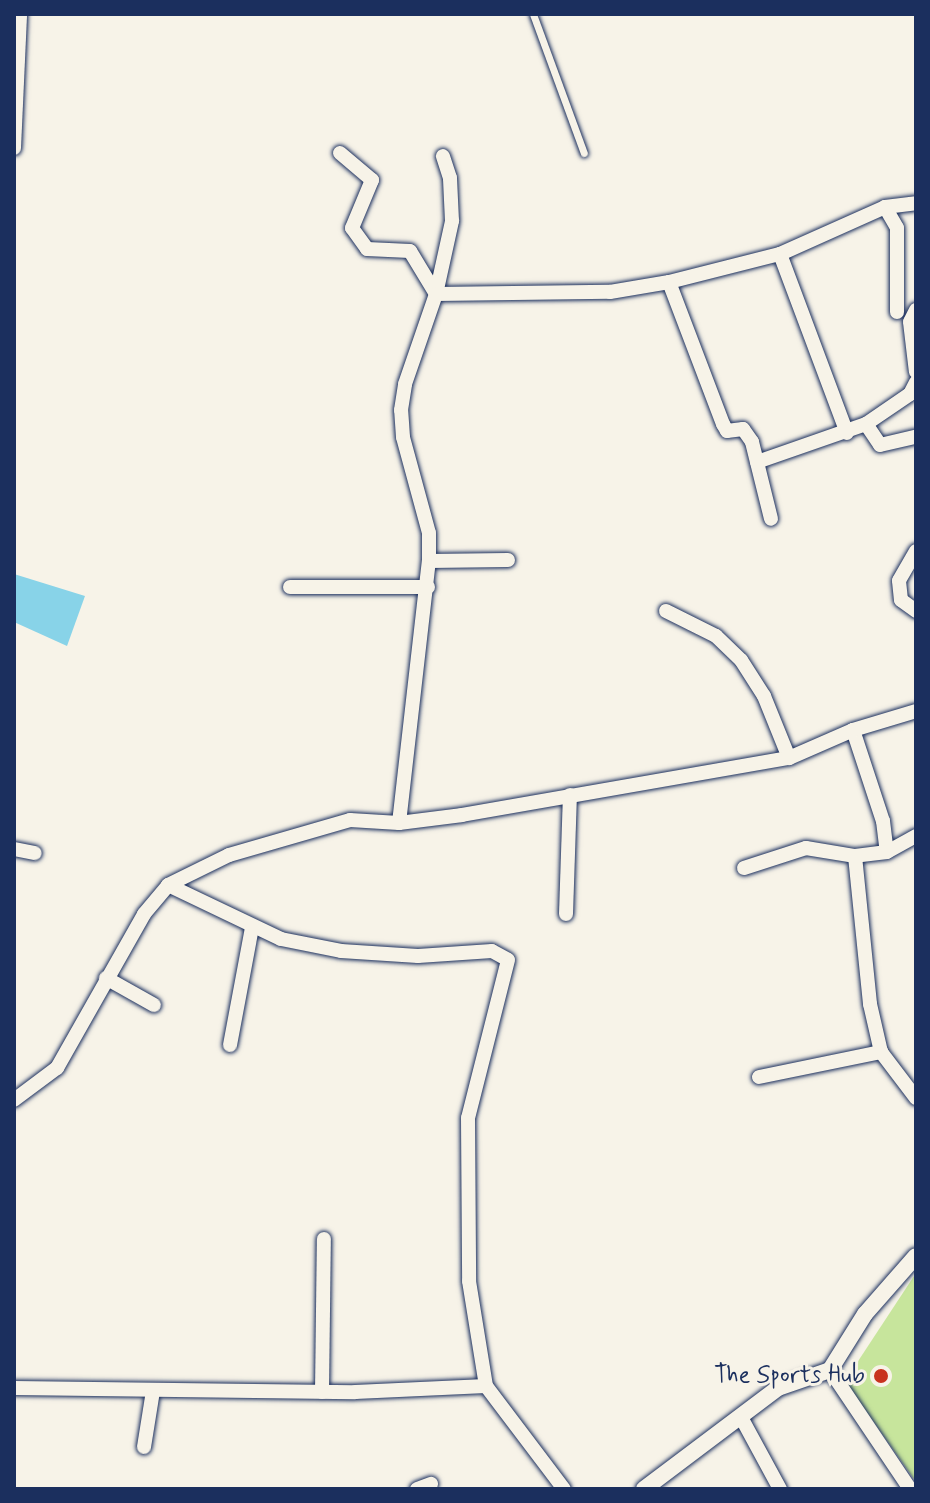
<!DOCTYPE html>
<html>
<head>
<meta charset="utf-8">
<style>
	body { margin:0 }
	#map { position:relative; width:930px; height:1503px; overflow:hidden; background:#f7f3e8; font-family:Mynerve,sans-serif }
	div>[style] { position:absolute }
	.green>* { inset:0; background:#c7e59c }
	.water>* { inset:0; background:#88d3e8 }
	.roads { filter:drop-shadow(0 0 2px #1b2f5e) drop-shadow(0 0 2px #1b2f5e) }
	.service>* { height:7px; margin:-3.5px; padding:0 3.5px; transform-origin:3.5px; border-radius:3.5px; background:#f7f3e8 }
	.minor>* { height:14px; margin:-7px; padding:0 7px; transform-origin:7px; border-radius:7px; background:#f7f3e8 }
	.tertiary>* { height:16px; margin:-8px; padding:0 8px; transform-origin:8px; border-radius:8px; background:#f7f3e8 }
	.dots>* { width:22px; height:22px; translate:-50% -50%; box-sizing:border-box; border:4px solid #f7f3e8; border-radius:50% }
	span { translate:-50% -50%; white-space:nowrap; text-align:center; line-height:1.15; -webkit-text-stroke:6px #f7f3e8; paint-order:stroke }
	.poi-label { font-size:24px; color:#1b2f5e }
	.right { translate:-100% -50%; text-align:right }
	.frame { position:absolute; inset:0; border:16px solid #1b2f5e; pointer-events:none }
</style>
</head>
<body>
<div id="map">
	<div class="green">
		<div style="clip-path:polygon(916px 1273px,916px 1482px,845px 1381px)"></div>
	</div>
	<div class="water">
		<div style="clip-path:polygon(14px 574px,85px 596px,67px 646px,14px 622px)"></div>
	</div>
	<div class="roads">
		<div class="service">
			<div style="left:533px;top:14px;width:148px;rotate:69.9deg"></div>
		</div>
		<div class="minor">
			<div style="left:14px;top:148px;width:134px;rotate:-87.4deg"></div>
			<div style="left:340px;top:153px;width:42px;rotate:40.2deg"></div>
			<div style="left:372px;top:180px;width:52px;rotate:112.6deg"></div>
			<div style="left:352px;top:228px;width:26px;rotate:54deg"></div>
			<div style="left:367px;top:249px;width:43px;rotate:2.7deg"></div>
			<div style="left:410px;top:251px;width:50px;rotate:58.8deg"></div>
			<div style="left:885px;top:207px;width:24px;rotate:60deg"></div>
			<div style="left:897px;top:228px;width:84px;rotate:90deg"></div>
			<div style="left:780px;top:254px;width:191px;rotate:69.5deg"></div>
			<div style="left:669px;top:282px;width:152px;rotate:69.2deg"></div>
			<div style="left:723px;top:424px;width:8px;rotate:60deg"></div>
			<div style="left:727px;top:431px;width:16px;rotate:-7deg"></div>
			<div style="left:743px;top:429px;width:16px;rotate:55deg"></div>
			<div style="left:752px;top:442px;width:79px;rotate:76.1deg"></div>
			<div style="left:436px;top:294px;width:75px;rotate:-77.6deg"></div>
			<div style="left:452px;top:221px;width:43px;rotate:-92.7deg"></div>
			<div style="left:450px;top:178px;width:23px;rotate:-108deg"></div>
			<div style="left:916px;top:310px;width:13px;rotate:117deg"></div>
			<div style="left:910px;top:322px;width:50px;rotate:83.2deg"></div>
			<div style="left:866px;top:424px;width:25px;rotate:56deg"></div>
			<div style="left:880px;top:445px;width:37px;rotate:-13deg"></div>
			<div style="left:757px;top:462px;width:115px;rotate:-19.2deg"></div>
			<div style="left:866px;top:424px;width:53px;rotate:-34.3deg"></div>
			<div style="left:910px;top:394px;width:13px;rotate:-63deg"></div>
			<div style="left:916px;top:551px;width:34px;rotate:120deg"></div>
			<div style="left:899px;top:581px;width:19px;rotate:84deg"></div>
			<div style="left:901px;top:600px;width:19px;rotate:36deg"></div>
			<div style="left:429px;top:561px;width:79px;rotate:-0.7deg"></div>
			<div style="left:290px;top:587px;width:138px"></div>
			<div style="left:666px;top:611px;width:56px;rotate:26.6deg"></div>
			<div style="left:716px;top:636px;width:35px;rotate:44deg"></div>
			<div style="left:741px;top:660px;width:43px;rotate:57.4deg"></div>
			<div style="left:764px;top:696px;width:67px;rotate:68deg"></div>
			<div style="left:853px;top:730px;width:96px;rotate:71.8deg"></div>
			<div style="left:883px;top:821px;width:31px;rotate:83deg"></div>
			<div style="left:887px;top:852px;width:32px;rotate:173deg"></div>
			<div style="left:855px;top:856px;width:149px;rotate:84.2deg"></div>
			<div style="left:870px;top:1004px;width:49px;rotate:77.1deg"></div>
			<div style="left:881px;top:1052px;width:58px;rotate:52.7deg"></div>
			<div style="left:399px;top:823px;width:264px;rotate:-83.5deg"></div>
			<div style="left:429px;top:561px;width:28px;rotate:-90deg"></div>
			<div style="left:429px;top:533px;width:99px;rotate:-105.2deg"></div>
			<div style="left:403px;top:437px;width:27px;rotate:-94deg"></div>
			<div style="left:401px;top:410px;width:26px;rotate:-81deg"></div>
			<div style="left:405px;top:384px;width:95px;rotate:-71deg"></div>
			<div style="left:436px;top:294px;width:174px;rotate:-0.7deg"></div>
			<div style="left:610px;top:292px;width:60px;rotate:-9.6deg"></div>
			<div style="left:669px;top:282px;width:114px;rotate:-14.2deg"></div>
			<div style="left:780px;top:254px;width:115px;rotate:-24.1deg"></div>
			<div style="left:885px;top:207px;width:31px;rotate:-7deg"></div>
			<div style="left:14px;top:849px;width:21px;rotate:11deg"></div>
			<div style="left:887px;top:852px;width:33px;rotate:-29deg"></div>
			<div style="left:744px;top:868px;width:65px;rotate:-17.9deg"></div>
			<div style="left:806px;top:848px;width:50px;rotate:9.3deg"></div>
			<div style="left:168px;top:885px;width:125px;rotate:25.5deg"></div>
			<div style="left:281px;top:939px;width:61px;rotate:11.3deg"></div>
			<div style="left:341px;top:951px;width:77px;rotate:3.7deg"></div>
			<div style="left:418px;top:956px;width:74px;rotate:-3.9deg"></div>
			<div style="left:492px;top:951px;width:18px;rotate:29deg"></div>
			<div style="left:508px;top:960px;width:163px;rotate:104.2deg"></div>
			<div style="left:468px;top:1118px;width:163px;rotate:89.6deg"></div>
			<div style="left:469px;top:1281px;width:106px;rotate:80.8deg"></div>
			<div style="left:486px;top:1386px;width:129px;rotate:52.9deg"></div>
			<div style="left:566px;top:914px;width:119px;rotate:-88.1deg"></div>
			<div style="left:106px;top:978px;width:55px;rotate:29.4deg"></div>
			<div style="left:230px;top:1045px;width:120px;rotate:-79.4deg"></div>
			<div style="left:759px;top:1077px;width:125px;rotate:-11.6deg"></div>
			<div style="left:14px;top:1100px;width:54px;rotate:-36.7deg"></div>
			<div style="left:57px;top:1068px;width:177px;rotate:-60.5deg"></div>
			<div style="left:144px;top:914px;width:38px;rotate:-50deg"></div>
			<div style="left:168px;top:885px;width:68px;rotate:-26.2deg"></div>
			<div style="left:229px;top:855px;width:126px;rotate:-16.1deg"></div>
			<div style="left:350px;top:820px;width:49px;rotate:3.5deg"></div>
			<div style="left:399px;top:823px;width:64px;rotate:-7.2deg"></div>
			<div style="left:462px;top:815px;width:332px;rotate:-9.9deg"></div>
			<div style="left:789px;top:758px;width:70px;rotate:-23.6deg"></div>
			<div style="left:853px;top:730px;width:66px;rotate:-16.8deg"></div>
			<div style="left:830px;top:1370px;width:143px;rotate:56.1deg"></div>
			<div style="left:14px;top:1388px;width:341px;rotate:0.7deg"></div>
			<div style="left:355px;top:1392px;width:131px;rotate:-2.6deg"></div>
			<div style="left:322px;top:1392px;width:153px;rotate:-89.3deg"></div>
			<div style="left:742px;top:1419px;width:80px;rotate:61.5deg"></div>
			<div style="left:144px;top:1447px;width:57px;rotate:-80.9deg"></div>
			<div style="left:417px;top:1489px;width:15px;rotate:-20deg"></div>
		</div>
		<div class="tertiary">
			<div style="left:644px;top:1489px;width:168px;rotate:-37deg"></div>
			<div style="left:778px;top:1388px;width:55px;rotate:-19.1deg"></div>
			<div style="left:830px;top:1370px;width:66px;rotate:-58deg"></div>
			<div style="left:865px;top:1314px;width:77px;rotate:-48.7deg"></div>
		</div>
	</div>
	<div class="dots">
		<div style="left:881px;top:1376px;background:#c8321e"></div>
	</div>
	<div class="poi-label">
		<span class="right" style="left:865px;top:1376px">The Sports Hub</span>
	</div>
	<div class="frame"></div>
</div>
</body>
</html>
